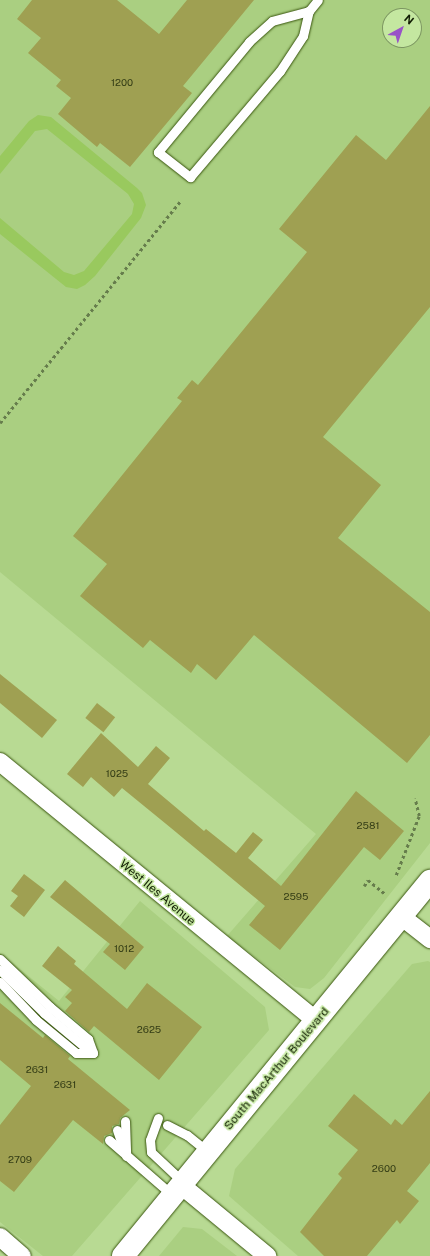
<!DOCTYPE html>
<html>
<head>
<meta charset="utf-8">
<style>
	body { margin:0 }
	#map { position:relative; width:430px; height:1256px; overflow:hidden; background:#b8da93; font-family:"Public Sans",sans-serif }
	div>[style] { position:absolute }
	.built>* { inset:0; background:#aacf81 }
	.green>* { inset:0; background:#99c95e }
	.building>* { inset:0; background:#9fa052; transform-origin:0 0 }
	.path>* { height:2.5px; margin-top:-1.25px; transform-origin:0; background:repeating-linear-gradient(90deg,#667d4c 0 3px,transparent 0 6px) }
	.roads { filter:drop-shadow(0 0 1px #39550e) drop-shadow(0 0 1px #39550e) }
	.service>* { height:9px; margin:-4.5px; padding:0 4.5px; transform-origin:4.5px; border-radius:4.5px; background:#fff }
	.minor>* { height:18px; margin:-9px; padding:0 9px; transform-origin:9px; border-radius:9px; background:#fff }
	.secondary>* { height:22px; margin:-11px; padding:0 11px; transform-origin:11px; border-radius:11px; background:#fff }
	span { translate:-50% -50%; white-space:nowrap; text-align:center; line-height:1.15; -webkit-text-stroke:3px #c4e7a0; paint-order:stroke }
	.number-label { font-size:10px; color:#343d16 }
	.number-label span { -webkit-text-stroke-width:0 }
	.street-label { font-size:12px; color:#101c02 }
	.north { position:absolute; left:382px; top:8px; width:40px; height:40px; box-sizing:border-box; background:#c4e7a0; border:1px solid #7c9661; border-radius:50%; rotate:40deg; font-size:11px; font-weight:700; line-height:16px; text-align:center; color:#101c02 }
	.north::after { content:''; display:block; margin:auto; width:14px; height:18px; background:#9953c8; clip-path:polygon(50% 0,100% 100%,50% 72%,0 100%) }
</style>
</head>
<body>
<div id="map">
	<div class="built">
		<div style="clip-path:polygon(evenodd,0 0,430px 0,430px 843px,324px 978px,310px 989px,295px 987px,227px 936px,316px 834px,0 572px,0 0,390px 16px,414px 16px,414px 40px,390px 40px,390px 16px)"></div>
		<div style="clip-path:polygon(140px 901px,265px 1007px,269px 1030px,72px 1256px,43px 1256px,0 1222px,0 953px,59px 1001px)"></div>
		<div style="clip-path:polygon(428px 961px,430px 962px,430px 1256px,298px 1256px,229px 1196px,235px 1169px,412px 964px)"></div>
		<div style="clip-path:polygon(183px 1227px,202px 1229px,237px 1256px,159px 1256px)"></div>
	</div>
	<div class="green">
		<div style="clip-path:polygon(38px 115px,51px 117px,57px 122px,137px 188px,142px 193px,146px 205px,141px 218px,95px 276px,85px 285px,77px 289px,66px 287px,0 234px,0 218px,64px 272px,74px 275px,84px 271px,132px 214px,134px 204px,128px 194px,47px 129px,35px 131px,31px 136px,0 174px,0 156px,29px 121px)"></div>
	</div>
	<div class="building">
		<div style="clip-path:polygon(32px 0,117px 0,159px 34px,187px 0,254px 0,183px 86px,192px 93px,130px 167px,100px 143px,97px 147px,58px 114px,71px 98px,56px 86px,61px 80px,28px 53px,41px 38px,17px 19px)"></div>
		<div style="clip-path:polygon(430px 106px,430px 307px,323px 437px,381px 485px,338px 538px,430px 612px,430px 735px,407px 763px,254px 635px,216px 680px,197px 664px,191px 673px,150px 640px,143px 648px,80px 596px,107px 564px,73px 536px,182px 401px,177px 398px,192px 380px,198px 385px,307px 252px,279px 229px,356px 135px,386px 160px)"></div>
		<div style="clip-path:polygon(0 674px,57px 720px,42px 738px,0 703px)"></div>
		<div style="left:97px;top:703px;width:23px;height:19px;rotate:38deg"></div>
		<div style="clip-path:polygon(101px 733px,138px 767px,156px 746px,170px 758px,148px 784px,204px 831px,206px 829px,236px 853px,253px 832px,263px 840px,248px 858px,281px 886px,356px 791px,404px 831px,380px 860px,364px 847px,280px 950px,249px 925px,265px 906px,171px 828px,122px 788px,114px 797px,91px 777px,83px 787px,67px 774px)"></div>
		<div style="clip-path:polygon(24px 874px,45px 890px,24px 917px,10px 906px,18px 896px,11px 891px)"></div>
		<div style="clip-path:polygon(65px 880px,144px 947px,125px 970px,103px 952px,110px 944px,50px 897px)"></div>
		<div style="clip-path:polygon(58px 946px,76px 961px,74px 964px,127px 1009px,147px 983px,202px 1027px,159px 1080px,94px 1026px,89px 1032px,65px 1011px,72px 1003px,65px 997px,72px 990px,42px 966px)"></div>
		<div style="clip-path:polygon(0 1003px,43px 1038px,45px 1035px,70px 1056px,68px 1059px,130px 1110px,120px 1118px,119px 1124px,112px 1126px,112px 1133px,104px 1136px,103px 1144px,73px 1120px,14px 1192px,0 1181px,0 1125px,31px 1086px,0 1060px)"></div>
		<div style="clip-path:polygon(430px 1091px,430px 1163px,407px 1191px,419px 1201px,400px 1224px,397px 1220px,367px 1256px,324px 1256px,300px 1232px,342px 1178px,338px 1174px,358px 1150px,328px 1126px,354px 1094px,391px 1125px,395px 1119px,402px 1125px)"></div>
	</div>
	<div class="path">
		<div style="left:0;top:423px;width:287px;rotate:-50.9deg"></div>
		<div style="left:396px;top:875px;width:63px;rotate:-68.7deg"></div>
		<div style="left:419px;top:816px;width:18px;rotate:-103deg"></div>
		<div style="left:364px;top:886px;width:7px;rotate:-56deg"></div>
		<div style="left:368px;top:880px;width:22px;rotate:39deg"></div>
	</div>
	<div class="roads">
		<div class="service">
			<div style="left:309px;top:11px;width:38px;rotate:165deg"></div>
			<div style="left:272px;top:21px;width:31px;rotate:138deg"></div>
			<div style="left:249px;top:42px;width:143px;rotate:129.6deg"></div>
			<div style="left:158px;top:152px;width:41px;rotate:38deg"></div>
			<div style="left:190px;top:177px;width:139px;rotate:-49.7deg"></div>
			<div style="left:280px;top:71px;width:42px;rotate:-56.7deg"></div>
			<div style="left:303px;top:36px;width:26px;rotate:-77deg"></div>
			<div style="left:309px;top:11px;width:14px;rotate:-51deg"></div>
			<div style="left:0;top:959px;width:69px;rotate:43.8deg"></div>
			<div style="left:50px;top:1007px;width:50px;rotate:40.1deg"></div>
			<div style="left:88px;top:1039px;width:15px;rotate:70deg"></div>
			<div style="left:0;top:970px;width:62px;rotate:44.3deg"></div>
			<div style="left:44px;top:1013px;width:62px;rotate:39.8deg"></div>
			<div style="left:0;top:982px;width:52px;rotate:46.5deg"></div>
			<div style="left:36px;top:1020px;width:52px;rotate:39.5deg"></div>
			<div style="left:76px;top:1053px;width:17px"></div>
			<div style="left:158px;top:1118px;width:23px;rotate:110deg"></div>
			<div style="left:150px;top:1140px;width:12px;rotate:85deg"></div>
			<div style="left:151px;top:1152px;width:44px;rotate:43.2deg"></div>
			<div style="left:125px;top:1121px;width:35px;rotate:88deg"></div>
			<div style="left:167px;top:1125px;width:22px;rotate:27deg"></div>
			<div style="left:187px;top:1135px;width:27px;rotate:39deg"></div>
			<div style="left:117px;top:1130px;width:18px;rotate:71deg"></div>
			<div style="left:109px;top:1140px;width:84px;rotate:41.1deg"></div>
		</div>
		<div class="minor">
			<div style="left:0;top:762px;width:409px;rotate:39.3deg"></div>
			<div style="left:402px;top:917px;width:36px;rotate:38deg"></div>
			<div style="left:181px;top:1185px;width:112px;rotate:39.5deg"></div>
			<div style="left:0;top:1237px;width:29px;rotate:41deg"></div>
		</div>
		<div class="secondary">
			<div style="left:123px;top:1256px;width:485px;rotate:-50.7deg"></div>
		</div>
	</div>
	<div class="number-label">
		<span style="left:122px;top:83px">1200</span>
		<span style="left:117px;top:774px">1025</span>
		<span style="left:368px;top:826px">2581</span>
		<span style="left:296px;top:897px">2595</span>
		<span style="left:124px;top:949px">1012</span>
		<span style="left:149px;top:1030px">2625</span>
		<span style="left:37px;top:1070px">2631</span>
		<span style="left:65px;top:1085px">2631</span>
		<span style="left:20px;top:1160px">2709</span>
		<span style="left:384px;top:1169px">2600</span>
	</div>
	<div class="street-label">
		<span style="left:157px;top:893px;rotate:40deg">West Iles Avenue</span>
		<span style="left:277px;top:1069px;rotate:-50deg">South MacArthur Boulevard</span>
	</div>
	<div class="north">N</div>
</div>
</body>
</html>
